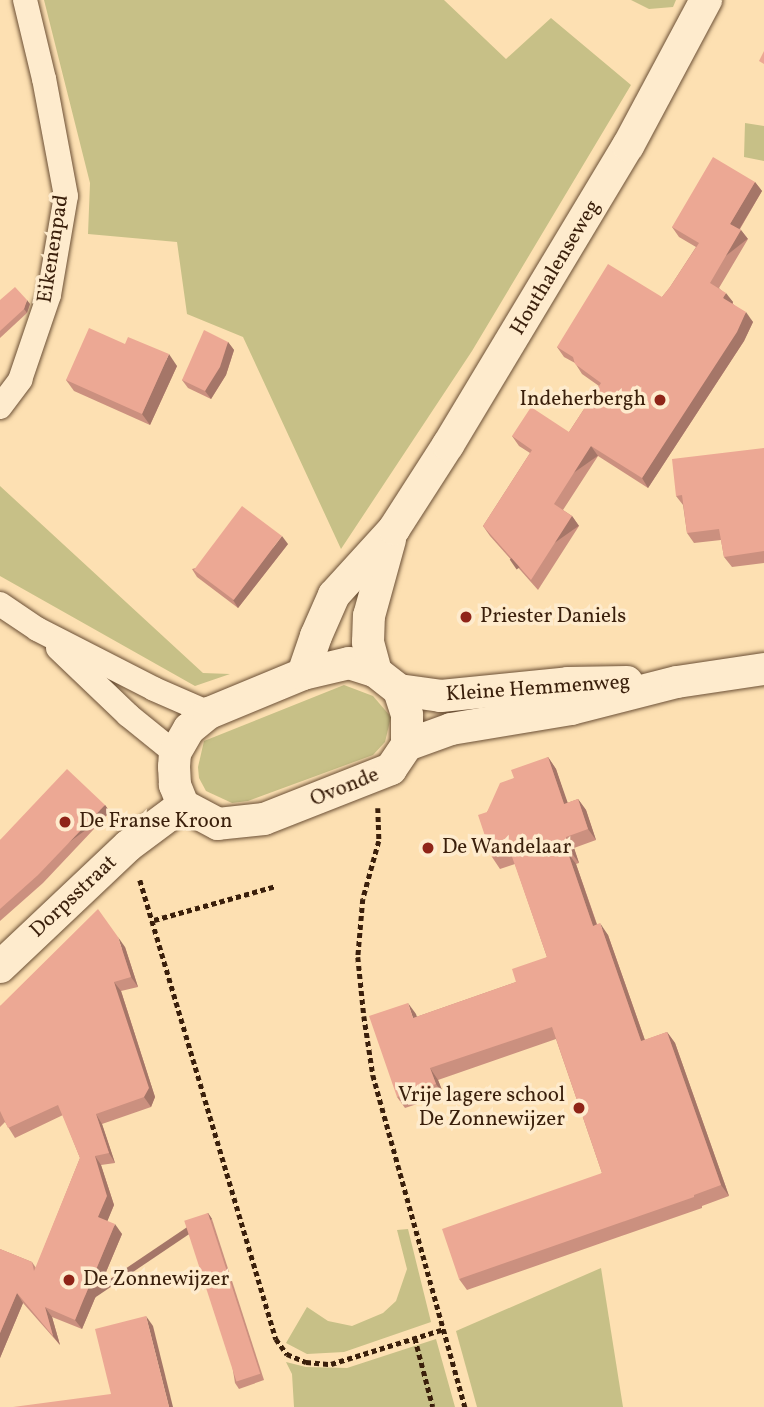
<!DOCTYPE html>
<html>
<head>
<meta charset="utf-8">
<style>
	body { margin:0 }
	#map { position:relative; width:764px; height:1407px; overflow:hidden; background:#fde0b2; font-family:Vollkorn,serif }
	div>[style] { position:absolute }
	.green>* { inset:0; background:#c7c087 }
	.path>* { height:4.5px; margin-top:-2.25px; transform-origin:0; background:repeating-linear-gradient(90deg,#3a1f0b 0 5px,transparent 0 8.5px) }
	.roads { filter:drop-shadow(0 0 2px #6b4f35) drop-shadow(0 0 2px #6b4f35) }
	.minor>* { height:24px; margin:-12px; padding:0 12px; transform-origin:12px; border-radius:12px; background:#feebcd }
	.tertiary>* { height:32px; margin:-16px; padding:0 16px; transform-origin:16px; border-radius:16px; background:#feebcd }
	.wall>* { inset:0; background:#cb907f }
	.shaded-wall>* { inset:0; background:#a57668; transform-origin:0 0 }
	.building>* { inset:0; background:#eca894; transform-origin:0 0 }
	.dots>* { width:19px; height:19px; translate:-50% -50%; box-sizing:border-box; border:4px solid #feebcd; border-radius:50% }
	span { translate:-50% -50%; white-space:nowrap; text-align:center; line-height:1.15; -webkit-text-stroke:7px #feebcd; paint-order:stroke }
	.street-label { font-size:21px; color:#3a1f0b }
	.poi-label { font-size:21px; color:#3a1f0b }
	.right { translate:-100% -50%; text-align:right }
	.left { translate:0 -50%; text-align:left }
</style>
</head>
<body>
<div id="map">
	<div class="green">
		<div style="clip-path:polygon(44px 0,444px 0,506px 59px,551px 18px,631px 85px,472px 351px,341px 549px,243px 337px,187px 314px,177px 242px,88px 234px,90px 183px)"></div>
		<div style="clip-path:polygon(631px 0,676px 0,673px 7px,649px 9px)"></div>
		<div style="clip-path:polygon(745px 123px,764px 126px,764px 161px,744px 157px)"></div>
		<div style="clip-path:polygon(0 486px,203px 673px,230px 674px,195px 686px,0 576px)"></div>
		<div style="clip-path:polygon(344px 685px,373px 696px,391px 717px,385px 742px,373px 755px,248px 801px,232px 803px,206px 791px,199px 778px,198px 767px,204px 741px)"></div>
		<div style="clip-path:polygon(408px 1229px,431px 1322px,344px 1352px,307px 1354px,286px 1343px,307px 1307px,328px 1321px,352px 1326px,383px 1313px,396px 1301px,407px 1269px,397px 1230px)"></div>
		<div style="clip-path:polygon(601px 1268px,623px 1407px,477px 1407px,456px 1331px)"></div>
		<div style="clip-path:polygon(436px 1339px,455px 1407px,294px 1407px,292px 1374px,286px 1362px,306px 1367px,347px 1368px)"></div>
	</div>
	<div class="path">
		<div style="left:378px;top:808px;width:33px;rotate:88deg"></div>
		<div style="left:379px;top:841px;width:60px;rotate:105.4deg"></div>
		<div style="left:363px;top:899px;width:58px;rotate:94.9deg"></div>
		<div style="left:358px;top:957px;width:59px;rotate:84.2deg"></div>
		<div style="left:364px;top:1016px;width:60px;rotate:81.3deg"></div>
		<div style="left:373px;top:1075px;width:345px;rotate:74.5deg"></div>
		<div style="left:140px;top:880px;width:479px;rotate:73.5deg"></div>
		<div style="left:276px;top:1339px;width:19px;rotate:54deg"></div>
		<div style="left:287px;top:1354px;width:21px;rotate:23deg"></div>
		<div style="left:306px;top:1362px;width:25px;rotate:5deg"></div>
		<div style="left:331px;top:1364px;width:118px;rotate:-17.2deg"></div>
		<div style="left:154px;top:920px;width:127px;rotate:-15.6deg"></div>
		<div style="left:415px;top:1338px;width:71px;rotate:75.4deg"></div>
	</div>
	<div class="roads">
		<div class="minor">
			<div style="left:0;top:407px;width:34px;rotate:-53deg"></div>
			<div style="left:20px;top:380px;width:90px;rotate:-71.2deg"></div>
			<div style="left:49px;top:295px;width:100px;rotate:-80.3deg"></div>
			<div style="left:66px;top:196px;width:119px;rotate:-100.6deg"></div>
			<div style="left:44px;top:79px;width:81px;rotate:-103.5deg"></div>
			<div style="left:0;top:604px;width:45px;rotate:34deg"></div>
			<div style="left:37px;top:629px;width:131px;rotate:27.1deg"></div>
			<div style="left:154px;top:689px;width:60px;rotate:23.6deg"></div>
			<div style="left:58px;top:648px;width:97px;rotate:43.7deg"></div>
			<div style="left:128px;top:715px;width:60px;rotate:39deg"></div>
		</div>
		<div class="tertiary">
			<div style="left:349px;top:663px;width:28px;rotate:18deg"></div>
			<div style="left:376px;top:672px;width:29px;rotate:38deg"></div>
			<div style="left:399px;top:690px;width:26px;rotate:72deg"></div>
			<div style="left:407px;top:715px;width:30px;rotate:90deg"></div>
			<div style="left:407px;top:745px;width:29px;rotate:124deg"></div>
			<div style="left:391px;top:769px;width:136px;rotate:158.5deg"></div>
			<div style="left:264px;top:819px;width:46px;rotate:173.8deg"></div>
			<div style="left:218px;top:824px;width:40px;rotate:-152deg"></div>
			<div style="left:183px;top:805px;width:22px;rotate:-112deg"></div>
			<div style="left:175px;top:785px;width:18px;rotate:-93deg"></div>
			<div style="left:174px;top:767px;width:14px;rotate:-86deg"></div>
			<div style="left:175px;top:753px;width:28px;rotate:-60deg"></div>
			<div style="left:189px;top:729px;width:26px;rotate:-39deg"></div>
			<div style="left:209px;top:713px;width:102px;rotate:-22.5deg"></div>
			<div style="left:303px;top:674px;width:47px;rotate:-13.4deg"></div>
			<div style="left:376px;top:672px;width:31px;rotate:-105deg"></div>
			<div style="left:368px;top:642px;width:26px;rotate:-88deg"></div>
			<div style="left:369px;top:616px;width:79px;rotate:-74.6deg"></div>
			<div style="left:303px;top:674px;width:40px;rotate:-71.1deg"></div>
			<div style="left:316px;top:636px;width:45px;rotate:-66.3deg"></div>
			<div style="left:334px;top:595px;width:89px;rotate:-47.7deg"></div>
			<div style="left:394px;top:529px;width:100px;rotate:-57.3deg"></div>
			<div style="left:448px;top:445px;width:349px;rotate:-59deg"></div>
			<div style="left:628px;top:146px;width:166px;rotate:-61.9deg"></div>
			<div style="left:399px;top:690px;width:42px;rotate:8.1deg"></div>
			<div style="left:441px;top:696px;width:128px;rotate:-5.8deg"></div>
			<div style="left:568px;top:683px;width:59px;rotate:-1deg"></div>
			<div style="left:407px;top:745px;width:47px;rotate:-20deg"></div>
			<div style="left:451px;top:729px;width:122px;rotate:-9.5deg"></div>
			<div style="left:571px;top:709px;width:109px;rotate:-14.3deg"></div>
			<div style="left:677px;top:682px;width:88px;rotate:-8.5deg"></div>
			<div style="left:0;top:967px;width:176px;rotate:-43.4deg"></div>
			<div style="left:128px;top:846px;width:69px;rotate:-36.7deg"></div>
		</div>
	</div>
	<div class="wall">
		<div style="clip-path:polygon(755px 182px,762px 191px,740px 229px,748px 239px,719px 288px,733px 302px,733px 304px,753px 322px,744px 341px,648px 488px,598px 456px,563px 510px,572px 516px,579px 526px,538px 590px,490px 536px,483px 526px,530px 453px,519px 446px,512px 436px,569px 432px,599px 386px,582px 374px,575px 363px,564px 357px,557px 347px,662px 297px,670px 287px,696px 247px,679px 237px,672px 227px)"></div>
		<div style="clip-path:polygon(0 300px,30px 304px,27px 313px,0 338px)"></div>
		<div style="clip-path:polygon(228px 342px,234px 350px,226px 375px,211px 399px,188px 388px,182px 380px)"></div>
		<div style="clip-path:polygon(125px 344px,177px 366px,150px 425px,74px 391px,66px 380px)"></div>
		<div style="clip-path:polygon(764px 448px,764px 563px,732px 567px,724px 557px,721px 540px,694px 543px,687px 533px,683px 505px,676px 496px)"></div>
		<div style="clip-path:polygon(288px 544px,238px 608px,197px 577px,192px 569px)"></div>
		<div style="clip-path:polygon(548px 757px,556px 769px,567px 803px,578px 799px,586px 810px,596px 840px,574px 848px,579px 863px,576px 864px,597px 924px,608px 935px,645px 1040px,667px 1032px,675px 1043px,729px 1196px,702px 1206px,702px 1208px,467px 1290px,459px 1279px,602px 1173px,556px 1039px,438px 1080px,444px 1095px,405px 1108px,397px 1097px,416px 1014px,416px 1017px,516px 982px,547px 957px,515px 864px,500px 869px,492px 857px,487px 812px,514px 778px)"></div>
		<div style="clip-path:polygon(105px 805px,110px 812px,43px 883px,0 921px,0 840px)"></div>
		<div style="clip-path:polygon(125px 947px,138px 987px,121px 991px,155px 1097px,151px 1107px,102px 1124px,115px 1163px,101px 1165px,114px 1205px,107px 1221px,122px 1234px,82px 1329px,52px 1317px,60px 1345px,23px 1303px,0 1358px,0 1249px,32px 1262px,36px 1268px,80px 1158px,63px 1115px,15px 1138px,5px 1122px,0 1127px,0 1006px)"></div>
		<div style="clip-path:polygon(208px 1213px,212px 1219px,264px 1380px,239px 1389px,235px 1383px)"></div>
	</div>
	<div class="shaded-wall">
		<div style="clip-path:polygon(755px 182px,762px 191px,737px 233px,730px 224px)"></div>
		<div style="left:741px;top:230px;width:11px;height:61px;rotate:52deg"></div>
		<div style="clip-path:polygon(726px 293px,733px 302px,730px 307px,723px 298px)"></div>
		<div style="clip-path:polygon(27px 300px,30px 304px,27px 313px,24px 309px)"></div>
		<div style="clip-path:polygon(746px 312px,753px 322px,744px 341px,648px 488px,642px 478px)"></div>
		<div style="clip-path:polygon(228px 342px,234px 350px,226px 375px,211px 399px,205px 391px)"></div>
		<div style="clip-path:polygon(169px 354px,177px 366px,150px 425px,142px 414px)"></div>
		<div style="left:591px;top:446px;width:12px;height:69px;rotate:55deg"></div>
		<div style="left:572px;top:516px;width:12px;height:76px;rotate:55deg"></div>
		<div style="clip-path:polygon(282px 536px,288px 544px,238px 608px,233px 600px)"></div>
		<div style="clip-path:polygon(548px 757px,556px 769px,572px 815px,564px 804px)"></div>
		<div style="clip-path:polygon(578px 799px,586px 810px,596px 840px,588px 829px)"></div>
		<div style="left:105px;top:805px;width:9px;height:97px;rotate:54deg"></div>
		<div style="clip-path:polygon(566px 837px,574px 848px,579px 863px,571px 852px)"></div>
		<div style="clip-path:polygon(568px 853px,576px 864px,601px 937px,593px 926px)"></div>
		<div style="clip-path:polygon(600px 923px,608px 935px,649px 1052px,641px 1041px)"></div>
		<div style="clip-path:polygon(118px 937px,125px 947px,138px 987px,131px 977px)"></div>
		<div style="clip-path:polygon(114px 982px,121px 991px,155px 1097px,151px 1107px,144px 1097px)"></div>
		<div style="clip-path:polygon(408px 1003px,416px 1014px,421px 1029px,413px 1018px)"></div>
		<div style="clip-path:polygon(667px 1032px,675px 1043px,729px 1196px,721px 1185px)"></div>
		<div style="clip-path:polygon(430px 1068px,438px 1080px,444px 1095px,436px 1084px)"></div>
		<div style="clip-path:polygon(96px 1114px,102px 1124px,115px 1163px,109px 1153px)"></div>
		<div style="clip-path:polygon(95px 1156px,101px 1165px,114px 1205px,105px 1227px,98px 1217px)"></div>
		<div style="left:208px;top:1213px;width:7px;height:169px;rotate:56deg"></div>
		<div style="clip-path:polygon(115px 1224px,122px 1234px,82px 1329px,75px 1320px)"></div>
		<div style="clip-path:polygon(17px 1293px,23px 1303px,0 1358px,0 1333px)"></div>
		<div style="clip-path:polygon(45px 1307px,52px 1317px,60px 1345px,53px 1336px)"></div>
		<div style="clip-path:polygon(146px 1316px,153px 1326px,173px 1407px,169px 1407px)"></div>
	</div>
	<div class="building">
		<div style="clip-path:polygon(764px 51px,764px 64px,759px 61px)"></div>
		<div style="clip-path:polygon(713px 157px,755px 182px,730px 224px,741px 230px,710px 283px,726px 293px,723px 298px,746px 312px,737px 332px,642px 478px,591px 446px,554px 504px,572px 516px,531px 580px,483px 526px,532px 450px,512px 436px,531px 407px,569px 432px,601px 383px,575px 364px,573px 357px,557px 347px,608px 264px,662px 297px,670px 287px,699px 243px,672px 227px)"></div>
		<div style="clip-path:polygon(15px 287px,27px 300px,24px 309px,0 331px,0 300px)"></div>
		<div style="clip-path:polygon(89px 328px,125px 344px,128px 337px,169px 354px,142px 414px,66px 380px)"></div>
		<div style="clip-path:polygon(204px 330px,228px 342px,220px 367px,205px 391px,182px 380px)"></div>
		<div style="clip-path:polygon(764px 448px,764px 551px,724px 557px,719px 529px,687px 533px,682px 495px,676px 496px,672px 459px)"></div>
		<div style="left:242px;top:506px;width:50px;height:80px;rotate:37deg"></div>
		<div style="clip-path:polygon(548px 757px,564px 804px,578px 799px,588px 829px,566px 837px,571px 852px,568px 853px,593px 926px,600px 923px,641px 1041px,667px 1032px,721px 1185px,694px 1195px,694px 1197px,459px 1279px,442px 1229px,602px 1173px,552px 1027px,430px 1068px,436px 1084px,397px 1097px,369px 1016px,408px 1003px,413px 1018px,516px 982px,512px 969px,547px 957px,510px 851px,492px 857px,478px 815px,487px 812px,500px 783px,514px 778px,511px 770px)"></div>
		<div style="clip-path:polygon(67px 769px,105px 805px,38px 875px,0 909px,0 840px)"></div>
		<div style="clip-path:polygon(98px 909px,118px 937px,131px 977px,114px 982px,149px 1088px,144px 1097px,96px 1114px,109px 1153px,95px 1156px,107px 1196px,98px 1217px,115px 1224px,75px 1320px,45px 1307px,53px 1336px,17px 1293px,0 1333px,0 1249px,32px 1262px,34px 1271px,80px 1158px,58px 1105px,8px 1128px,0 1111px,0 1006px)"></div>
		<div style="left:208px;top:1213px;width:169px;height:25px;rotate:72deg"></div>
		<div style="clip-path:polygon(146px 1316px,169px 1407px,13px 1407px,111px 1394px,95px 1329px)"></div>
	</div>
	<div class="dots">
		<div style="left:660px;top:400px;background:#8f2418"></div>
		<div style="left:466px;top:617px;background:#8f2418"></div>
		<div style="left:65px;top:822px;background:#8f2418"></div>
		<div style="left:428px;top:848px;background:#8f2418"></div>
		<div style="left:579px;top:1108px;background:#8f2418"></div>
		<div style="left:69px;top:1280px;background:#8f2418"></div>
	</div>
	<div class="street-label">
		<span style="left:54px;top:249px;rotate:-81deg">Eikenenpad</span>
		<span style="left:556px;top:268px;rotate:-59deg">Houthalenseweg</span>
		<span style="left:538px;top:689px;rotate:-4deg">Kleine Hemmenweg</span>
		<span style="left:345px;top:788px;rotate:-22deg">Ovonde</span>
		<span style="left:74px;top:897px;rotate:-43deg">Dorpsstraat</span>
	</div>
	<div class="poi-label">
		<span class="right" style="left:646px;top:400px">Indeherbergh</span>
		<span class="left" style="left:480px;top:617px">Priester Daniels</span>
		<span class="left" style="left:79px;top:822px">De Franse Kroon</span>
		<span class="left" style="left:442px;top:848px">De Wandelaar</span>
		<span class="right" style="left:565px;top:1108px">Vrije lagere school<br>De Zonnewijzer</span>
		<span class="left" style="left:83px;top:1280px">De Zonnewijzer</span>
	</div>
</div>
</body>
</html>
